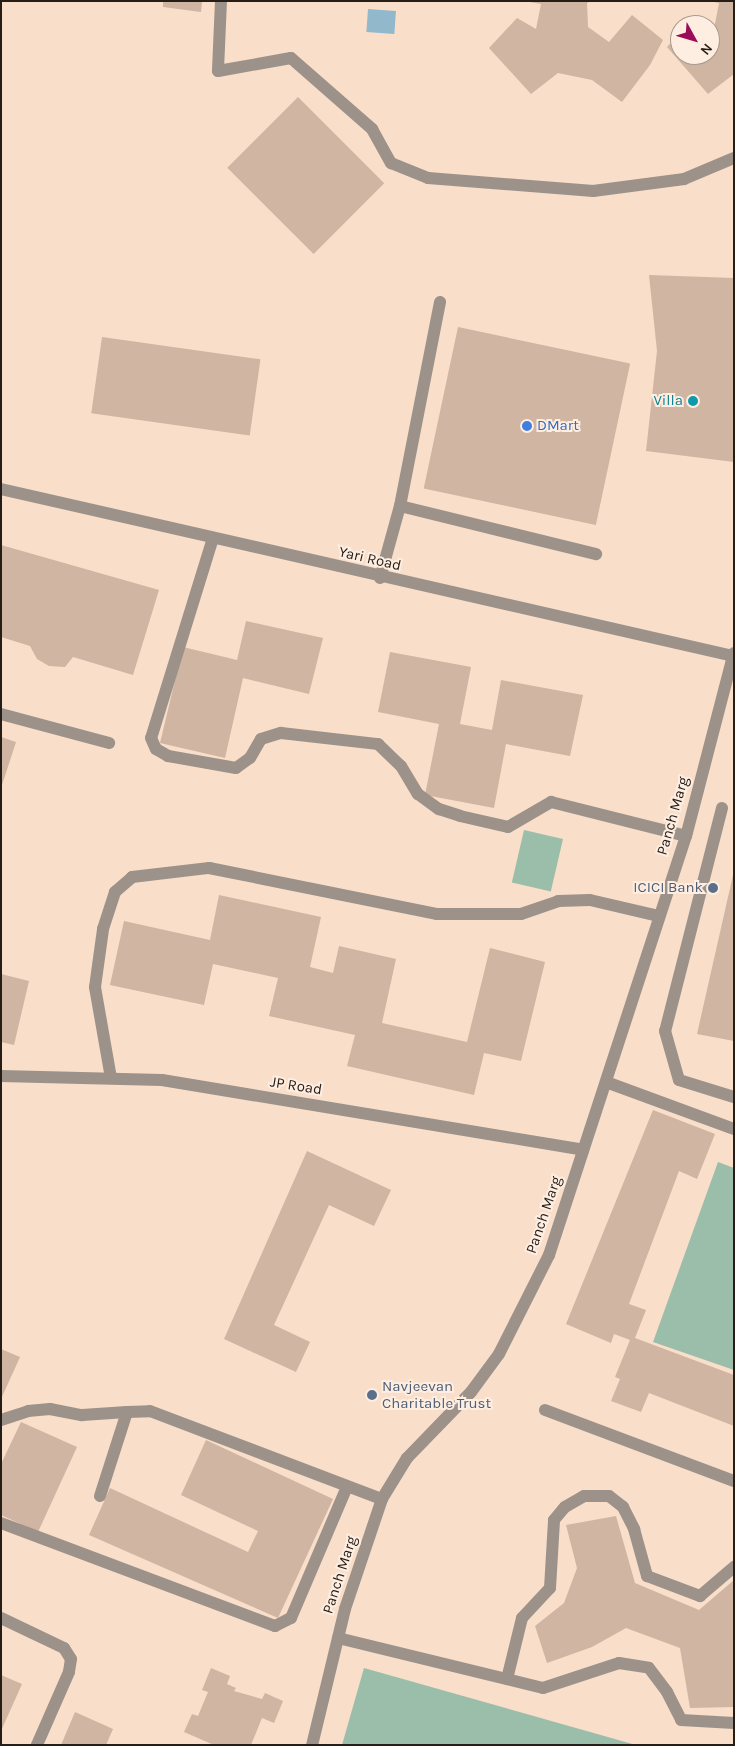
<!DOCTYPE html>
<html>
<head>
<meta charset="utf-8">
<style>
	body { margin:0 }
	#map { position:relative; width:735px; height:1746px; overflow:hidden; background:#f9deca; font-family:Karla,sans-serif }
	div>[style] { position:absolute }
	.green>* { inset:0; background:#9abeaa; transform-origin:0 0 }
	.water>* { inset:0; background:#91b8cb; transform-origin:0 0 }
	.building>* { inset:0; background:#cfb5a2; transform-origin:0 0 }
	.service>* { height:12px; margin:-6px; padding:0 6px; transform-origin:6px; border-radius:6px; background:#9c9289 }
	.minor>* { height:12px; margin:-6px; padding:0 6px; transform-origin:6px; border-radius:6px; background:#9c9289 }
	.tertiary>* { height:12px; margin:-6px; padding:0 6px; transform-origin:6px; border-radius:6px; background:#9c9289 }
	.dots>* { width:14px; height:14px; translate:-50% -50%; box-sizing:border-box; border:2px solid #feeee2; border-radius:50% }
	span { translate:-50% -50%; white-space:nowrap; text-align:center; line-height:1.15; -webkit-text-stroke:4px #feeee2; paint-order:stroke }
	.culture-label { font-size:15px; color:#0d838f }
	.right { translate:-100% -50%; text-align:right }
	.shop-label { font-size:15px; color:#366cbe }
	.left { translate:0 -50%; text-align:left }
	.street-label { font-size:15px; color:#261d16 }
	.service-label { font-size:15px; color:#4e5e75 }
	.frame { position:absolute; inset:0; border:2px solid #261d16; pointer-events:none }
	.north { position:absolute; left:670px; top:15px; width:50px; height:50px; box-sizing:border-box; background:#feeee2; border:1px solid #a89a90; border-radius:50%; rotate:129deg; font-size:14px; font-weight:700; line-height:20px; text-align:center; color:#261d16 }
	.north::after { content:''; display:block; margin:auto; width:18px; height:22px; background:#9c0b58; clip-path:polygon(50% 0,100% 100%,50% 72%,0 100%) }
</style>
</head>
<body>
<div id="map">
	<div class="green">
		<div style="left:524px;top:830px;width:40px;height:54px;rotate:13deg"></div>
		<div style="clip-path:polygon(718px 1162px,734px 1168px,734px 1370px,653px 1342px)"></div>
		<div style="clip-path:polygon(364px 1668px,636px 1745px,342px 1745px)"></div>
	</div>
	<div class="water">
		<div style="left:368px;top:9px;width:28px;height:23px;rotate:4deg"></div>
	</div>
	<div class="building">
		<div style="clip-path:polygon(163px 1px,202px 1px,201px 12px,163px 7px)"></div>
		<div style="clip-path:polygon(524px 1px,591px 1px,587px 3px,588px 27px,609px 42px,632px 15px,663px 40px,650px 65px,622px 102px,592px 80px,558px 73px,531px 94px,489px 48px,517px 18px,536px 29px,541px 4px)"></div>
		<div style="clip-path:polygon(708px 1px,734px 1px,734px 74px,708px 94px,667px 47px,680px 33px,680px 55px,710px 55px,710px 27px,714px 29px,719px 3px)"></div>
		<div style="clip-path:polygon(694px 18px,707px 25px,688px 25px)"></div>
		<div style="left:298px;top:97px;width:122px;height:100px;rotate:45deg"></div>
		<div style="clip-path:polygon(649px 275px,734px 278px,734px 462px,646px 451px,657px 351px)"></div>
		<div style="left:458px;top:327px;width:176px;height:165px;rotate:12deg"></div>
		<div style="left:102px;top:337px;width:160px;height:77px;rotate:8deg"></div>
		<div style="clip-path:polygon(1px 545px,159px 590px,133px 675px,73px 657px,65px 667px,49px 666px,37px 659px,30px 646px,1px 637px)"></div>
		<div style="clip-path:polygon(246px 621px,323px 638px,309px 694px,243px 678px,225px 758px,160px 743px,183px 647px,237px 660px)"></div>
		<div style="clip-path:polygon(390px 652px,471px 667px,460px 724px,492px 730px,501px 680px,583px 695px,570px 756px,506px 744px,494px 808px,425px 795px,439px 724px,378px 712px)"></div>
		<div style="clip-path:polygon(1px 737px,16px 742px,2px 785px,1px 784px)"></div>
		<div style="clip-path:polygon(733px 875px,734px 875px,734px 1041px,697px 1034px)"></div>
		<div style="clip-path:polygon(219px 895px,321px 917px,310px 967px,333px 973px,339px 946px,396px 959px,382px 1023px,467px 1042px,490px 948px,545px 962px,521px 1061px,484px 1053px,474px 1095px,347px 1066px,355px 1035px,269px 1016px,278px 978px,213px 964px,204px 1005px,110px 985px,124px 921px,210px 940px)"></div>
		<div style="clip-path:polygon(1px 974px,29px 981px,14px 1045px,1px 1042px)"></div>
		<div style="clip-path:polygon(653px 1110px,715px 1134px,697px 1179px,679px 1171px,629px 1304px,646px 1310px,635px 1338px,734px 1375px,734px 1426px,649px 1393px,641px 1412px,611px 1401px,620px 1379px,615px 1377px,630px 1340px,614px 1334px,611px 1343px,566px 1324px)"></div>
		<div style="clip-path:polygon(307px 1151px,391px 1190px,374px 1226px,329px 1205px,274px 1325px,310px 1342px,296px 1372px,224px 1339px)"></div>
		<div style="clip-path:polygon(1px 1349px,20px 1357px,1px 1399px)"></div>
		<div style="clip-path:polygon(21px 1422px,77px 1447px,38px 1532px,1px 1515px,1px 1464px)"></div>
		<div style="clip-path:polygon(206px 1440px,333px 1499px,278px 1618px,89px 1535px,110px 1488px,248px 1552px,258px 1531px,181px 1495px)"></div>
		<div style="clip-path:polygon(616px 1516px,635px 1583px,699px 1610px,734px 1580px,734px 1707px,690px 1708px,680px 1648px,626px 1628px,592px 1647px,547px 1663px,535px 1626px,564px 1603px,577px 1568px,566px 1525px)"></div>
		<div style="clip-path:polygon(211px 1668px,230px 1676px,227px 1684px,236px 1688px,234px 1691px,262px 1699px,265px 1693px,283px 1701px,274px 1723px,262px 1718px,251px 1745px,214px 1745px,184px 1732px,192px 1714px,198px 1716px,208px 1692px,202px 1690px)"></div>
		<div style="clip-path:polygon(1px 1675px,22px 1684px,1px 1731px)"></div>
		<div style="clip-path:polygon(75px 1712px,113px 1729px,106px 1745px,61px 1745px)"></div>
	</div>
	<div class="service">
		<div style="left:221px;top:1px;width:70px;rotate:92.5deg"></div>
		<div style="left:218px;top:71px;width:74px;rotate:-10.1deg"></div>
		<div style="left:291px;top:58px;width:108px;rotate:41.2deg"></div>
		<div style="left:372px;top:129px;width:39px;rotate:61deg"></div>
		<div style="left:391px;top:163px;width:40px;rotate:22deg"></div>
		<div style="left:428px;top:178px;width:166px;rotate:4.5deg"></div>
		<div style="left:593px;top:191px;width:92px;rotate:-7.5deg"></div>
		<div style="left:684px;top:179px;width:54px;rotate:-22.8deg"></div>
		<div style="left:400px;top:506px;width:202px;rotate:13.8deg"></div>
		<div style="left:380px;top:578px;width:75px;rotate:-74.5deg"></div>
		<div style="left:400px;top:506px;width:208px;rotate:-78.9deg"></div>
		<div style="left:1px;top:714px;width:112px;rotate:15deg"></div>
		<div style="left:722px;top:808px;width:230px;rotate:104.3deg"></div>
		<div style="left:665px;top:1031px;width:51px;rotate:74.1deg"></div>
		<div style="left:679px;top:1080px;width:58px;rotate:17.2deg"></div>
		<div style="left:606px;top:1082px;width:136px;rotate:20.2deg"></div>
		<div style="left:545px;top:1410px;width:202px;rotate:20.6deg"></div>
	</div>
	<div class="minor">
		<div style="left:1px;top:489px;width:751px;rotate:12.85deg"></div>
		<div style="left:733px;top:656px;width:186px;rotate:104.6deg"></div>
		<div style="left:686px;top:836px;width:441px;rotate:108.1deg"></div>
		<div style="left:549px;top:1255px;width:111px;rotate:116.8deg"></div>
		<div style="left:499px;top:1354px;width:47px;rotate:126.4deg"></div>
		<div style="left:471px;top:1392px;width:92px;rotate:134.1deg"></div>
		<div style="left:407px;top:1458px;width:48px;rotate:121.4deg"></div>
		<div style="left:382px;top:1499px;width:116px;rotate:108.6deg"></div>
		<div style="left:345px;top:1609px;width:140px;rotate:103.6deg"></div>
		<div style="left:213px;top:538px;width:209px;rotate:107.2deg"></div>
		<div style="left:151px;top:738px;width:12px;rotate:66deg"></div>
		<div style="left:156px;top:749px;width:14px;rotate:30deg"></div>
		<div style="left:168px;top:756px;width:69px;rotate:10deg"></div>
		<div style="left:236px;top:768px;width:17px;rotate:-36deg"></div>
		<div style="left:250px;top:758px;width:22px;rotate:-60deg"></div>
		<div style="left:261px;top:739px;width:21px;rotate:-17deg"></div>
		<div style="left:281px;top:733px;width:98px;rotate:6.5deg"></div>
		<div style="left:378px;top:744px;width:32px;rotate:44deg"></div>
		<div style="left:401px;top:766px;width:33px;rotate:59deg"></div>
		<div style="left:418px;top:794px;width:26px;rotate:36deg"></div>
		<div style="left:439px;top:809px;width:22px;rotate:18deg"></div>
		<div style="left:460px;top:816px;width:49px;rotate:12.9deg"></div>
		<div style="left:508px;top:827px;width:50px;rotate:-30.2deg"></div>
		<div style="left:551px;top:802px;width:139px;rotate:14.1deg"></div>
		<div style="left:1px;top:1076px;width:161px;rotate:1.4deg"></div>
		<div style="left:162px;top:1080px;width:427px;rotate:9.4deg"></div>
		<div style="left:111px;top:1078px;width:92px;rotate:-100deg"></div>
		<div style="left:95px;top:987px;width:59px;rotate:-82.1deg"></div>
		<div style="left:103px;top:929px;width:39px;rotate:-72deg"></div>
		<div style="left:115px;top:892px;width:23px;rotate:-41deg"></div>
		<div style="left:132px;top:877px;width:78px;rotate:-6.7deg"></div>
		<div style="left:209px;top:868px;width:233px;rotate:11.4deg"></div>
		<div style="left:437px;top:914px;width:84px"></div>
		<div style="left:521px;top:914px;width:39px;rotate:-19deg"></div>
		<div style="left:558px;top:901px;width:32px;rotate:-2deg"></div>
		<div style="left:590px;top:900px;width:71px;rotate:13.1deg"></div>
		<div style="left:1px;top:1420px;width:28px;rotate:-18deg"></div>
		<div style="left:28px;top:1411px;width:22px;rotate:-5deg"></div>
		<div style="left:50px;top:1409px;width:33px;rotate:11deg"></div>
		<div style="left:82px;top:1415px;width:45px;rotate:-3.8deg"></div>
		<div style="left:100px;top:1496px;width:88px;rotate:-72.2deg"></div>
		<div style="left:127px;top:1412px;width:23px;rotate:-2deg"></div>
		<div style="left:150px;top:1411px;width:248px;rotate:20.8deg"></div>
		<div style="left:1px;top:1523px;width:293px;rotate:20.6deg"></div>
		<div style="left:275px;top:1626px;width:18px;rotate:-27deg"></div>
		<div style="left:291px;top:1618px;width:142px;rotate:-66.9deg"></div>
		<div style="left:1px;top:1618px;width:70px;rotate:25.5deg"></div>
		<div style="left:64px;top:1648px;width:13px;rotate:58deg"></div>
		<div style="left:71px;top:1659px;width:13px;rotate:99deg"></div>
		<div style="left:69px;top:1672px;width:80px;rotate:113.7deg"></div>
		<div style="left:338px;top:1638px;width:211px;rotate:13.7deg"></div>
		<div style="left:543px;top:1688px;width:80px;rotate:-18.2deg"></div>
		<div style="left:619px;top:1663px;width:30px;rotate:9deg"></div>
		<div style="left:649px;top:1668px;width:30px;rotate:53deg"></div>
		<div style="left:667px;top:1692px;width:31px;rotate:63deg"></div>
		<div style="left:681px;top:1720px;width:53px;rotate:3.2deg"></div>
		<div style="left:507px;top:1679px;width:63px;rotate:-76.2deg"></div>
		<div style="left:522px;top:1618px;width:41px;rotate:-47deg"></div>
		<div style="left:550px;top:1588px;width:68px;rotate:-86.6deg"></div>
		<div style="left:554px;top:1520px;width:17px;rotate:-50deg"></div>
		<div style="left:565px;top:1507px;width:22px;rotate:-30deg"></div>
		<div style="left:584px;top:1496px;width:25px"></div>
		<div style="left:609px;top:1496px;width:18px;rotate:38deg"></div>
		<div style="left:623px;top:1507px;width:25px;rotate:63deg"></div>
		<div style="left:634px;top:1529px;width:49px;rotate:74.5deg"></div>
		<div style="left:647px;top:1576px;width:57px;rotate:20.7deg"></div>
		<div style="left:700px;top:1596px;width:45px;rotate:-40.5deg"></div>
	</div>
	<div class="tertiary">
		<div style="left:734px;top:653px;width:3px;rotate:90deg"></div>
	</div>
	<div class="dots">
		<div style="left:693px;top:401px;background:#0f9aa8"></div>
		<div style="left:527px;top:426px;background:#3f7fe0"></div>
		<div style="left:713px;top:888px;background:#5c6f8a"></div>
		<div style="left:372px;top:1395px;background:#5c6f8a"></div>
	</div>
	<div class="culture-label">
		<span class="right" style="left:683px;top:401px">Villa</span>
	</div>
	<div class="shop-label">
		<span class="left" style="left:537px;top:426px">DMart</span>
	</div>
	<div class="street-label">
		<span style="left:370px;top:559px;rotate:13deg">Yari Road</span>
		<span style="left:673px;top:816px;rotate:-74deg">Panch Marg</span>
		<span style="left:296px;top:1086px;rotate:9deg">JP Road</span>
		<span style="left:544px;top:1215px;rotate:-71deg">Panch Marg</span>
		<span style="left:340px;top:1575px;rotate:-72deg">Panch Marg</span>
	</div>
	<div class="service-label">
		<span class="right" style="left:703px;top:888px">ICICI Bank</span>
		<span class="left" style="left:382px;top:1395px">Navjeevan<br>Charitable Trust</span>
	</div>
	<div class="frame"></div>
	<div class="north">N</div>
</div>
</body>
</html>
